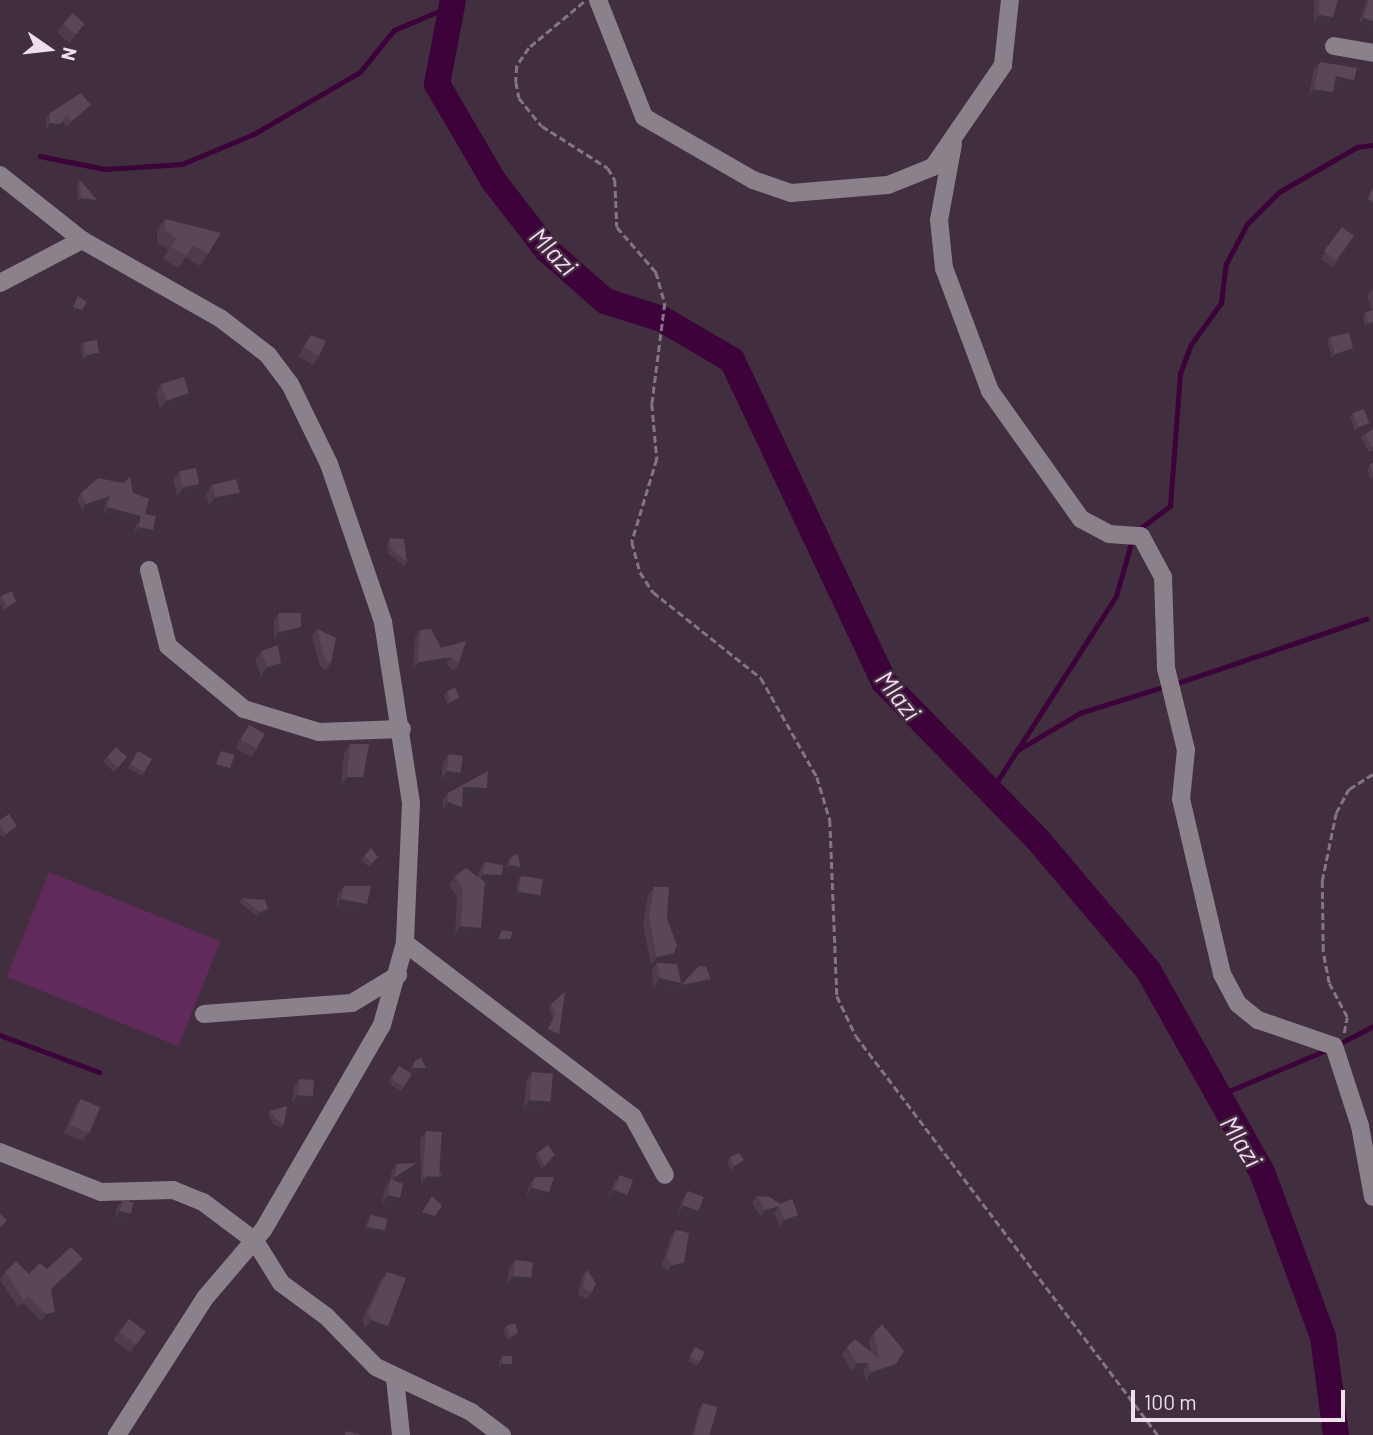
<!DOCTYPE html>
<html>
<head>
<meta charset="utf-8">
<style>
	body { margin:0 }
	#map { position:relative; width:1373px; height:1435px; overflow:hidden; background:#412e3f; font-family:Barlow,sans-serif }
	div>[style] { position:absolute }
	.green>* { inset:0; background:#602b5b; transform-origin:0 0 }
	.stream>* { height:4.5px; margin:-2.25px; padding:0 2.25px; transform-origin:2.25px; border-radius:2.25px; background:#3c0239 }
	.river>* { height:26px; margin:-13px; padding:0 13px; transform-origin:13px; border-radius:13px; background:#3c0239 }
	.path>* { height:2.5px; margin-top:-1.25px; transform-origin:0; background:repeating-linear-gradient(90deg,#857583 0 7px,transparent 0 10.5px) }
	.minor>* { height:18px; margin:-9px; padding:0 9px; transform-origin:9px; border-radius:9px; background:#8b818a }
	.wall>* { inset:0; background:#4e3c4c; transform-origin:0 0 }
	.shaded-wall>* { inset:0; background:#40313e; transform-origin:0 0 }
	.building>* { inset:0; background:#5b4658; transform-origin:0 0 }
	span { translate:-50% -50%; white-space:nowrap; text-align:center; line-height:1.15; -webkit-text-stroke:5px #412e3f; paint-order:stroke }
	.water-label { font-size:26px; color:#f9d6f4; font-style:italic }
	.north { position:absolute; left:14px; top:14px; width:70px; height:70px; -webkit-text-stroke:5px #412e3f; paint-order:stroke; rotate:104deg; font-size:19px; font-weight:700; line-height:28px; text-align:center; color:#ede0eb }
	.north::after { content:''; display:block; margin:auto; width:24px; height:32px; background:#ede0eb; clip-path:polygon(50% 0,100% 100%,50% 72%,0 100%) }
	.scale { position:absolute; left:1131px; top:1390px; width:214px; height:32px; box-sizing:border-box; border:4px solid #ede0eb; border-top:0; padding-left:9px; font-size:21px; line-height:24px; white-space:nowrap; color:#ede0eb; -webkit-text-stroke:5px #412e3f; paint-order:stroke }
</style>
</head>
<body>
<div id="map">
	<div class="green">
		<div style="left:49px;top:872px;width:185px;height:113px;rotate:22deg"></div>
	</div>
	<div class="stream">
		<div style="left:40px;top:156px;width:66px;rotate:11.3deg"></div>
		<div style="left:105px;top:169px;width:77px;rotate:-3.7deg"></div>
		<div style="left:182px;top:164px;width:78px;rotate:-22.6deg"></div>
		<div style="left:254px;top:134px;width:123px;rotate:-30.3deg"></div>
		<div style="left:360px;top:72px;width:54px;rotate:-51deg"></div>
		<div style="left:394px;top:30px;width:62px;rotate:-22.8deg"></div>
		<div style="left:1138px;top:530px;width:40px;rotate:-37deg"></div>
		<div style="left:1170px;top:506px;width:132px;rotate:-85.7deg"></div>
		<div style="left:1180px;top:374px;width:30px;rotate:-70deg"></div>
		<div style="left:1190px;top:346px;width:53px;rotate:-54.2deg"></div>
		<div style="left:1221px;top:303px;width:39px;rotate:-83deg"></div>
		<div style="left:1226px;top:264px;width:45px;rotate:-62.3deg"></div>
		<div style="left:1247px;top:224px;width:45px;rotate:-45deg"></div>
		<div style="left:1279px;top:192px;width:90px;rotate:-30deg"></div>
		<div style="left:1357px;top:147px;width:16px;rotate:-7deg"></div>
		<div style="left:1175px;top:684px;width:202px;rotate:-18.8deg"></div>
		<div style="left:1018px;top:750px;width:72px;rotate:-30.8deg"></div>
		<div style="left:1080px;top:713px;width:90px;rotate:-17.4deg"></div>
		<div style="left:989px;top:794px;width:235px;rotate:-57.3deg"></div>
		<div style="left:1116px;top:596px;width:58px;rotate:-74.1deg"></div>
		<div style="left:0;top:1035px;width:106px;rotate:20.5deg"></div>
		<div style="left:1337px;top:1045px;width:41px;rotate:-27.8deg"></div>
		<div style="left:1215px;top:1097px;width:121px;rotate:-22.9deg"></div>
	</div>
	<div class="river">
		<div style="left:453px;top:0;width:86px;rotate:100.8deg"></div>
		<div style="left:437px;top:84px;width:111px;rotate:59.7deg"></div>
		<div style="left:493px;top:180px;width:88px;rotate:52.4deg"></div>
		<div style="left:547px;top:250px;width:77px;rotate:41.3deg"></div>
		<div style="left:605px;top:301px;width:60px;rotate:17.5deg"></div>
		<div style="left:662px;top:319px;width:81px;rotate:30.4deg"></div>
		<div style="left:732px;top:360px;width:356px;rotate:64.7deg"></div>
		<div style="left:884px;top:682px;width:222px;rotate:45.7deg"></div>
		<div style="left:1039px;top:841px;width:169px;rotate:49.8deg"></div>
		<div style="left:1148px;top:970px;width:232px;rotate:60.6deg"></div>
		<div style="left:1262px;top:1172px;width:176px;rotate:69.7deg"></div>
		<div style="left:1323px;top:1337px;width:99px;rotate:82.4deg"></div>
	</div>
	<div class="path">
		<div style="left:584px;top:2px;width:72px;rotate:140.1deg"></div>
		<div style="left:529px;top:48px;width:22px;rotate:124deg"></div>
		<div style="left:517px;top:66px;width:16px;rotate:94deg"></div>
		<div style="left:516px;top:82px;width:16px;rotate:79deg"></div>
		<div style="left:519px;top:98px;width:36px;rotate:51deg"></div>
		<div style="left:542px;top:126px;width:78px;rotate:32.5deg"></div>
		<div style="left:608px;top:168px;width:14px;rotate:60deg"></div>
		<div style="left:615px;top:180px;width:47px;rotate:87.6deg"></div>
		<div style="left:617px;top:227px;width:60px;rotate:49.1deg"></div>
		<div style="left:656px;top:272px;width:32px;rotate:74deg"></div>
		<div style="left:665px;top:303px;width:102px;rotate:97.3deg"></div>
		<div style="left:652px;top:404px;width:55px;rotate:84.8deg"></div>
		<div style="left:657px;top:459px;width:87px;rotate:106.8deg"></div>
		<div style="left:632px;top:542px;width:31px;rotate:75deg"></div>
		<div style="left:640px;top:572px;width:24px;rotate:57deg"></div>
		<div style="left:653px;top:592px;width:138px;rotate:38.5deg"></div>
		<div style="left:761px;top:678px;width:114px;rotate:60.5deg"></div>
		<div style="left:817px;top:777px;width:45px;rotate:73.2deg"></div>
		<div style="left:830px;top:820px;width:176px;rotate:87.7deg"></div>
		<div style="left:837px;top:996px;width:44px;rotate:64.6deg"></div>
		<div style="left:856px;top:1036px;width:500px;rotate:52.88deg"></div>
		<div style="left:1344px;top:1033px;width:16px;rotate:-79deg"></div>
		<div style="left:1347px;top:1017px;width:38px;rotate:-118deg"></div>
		<div style="left:1329px;top:983px;width:33px;rotate:-101deg"></div>
		<div style="left:1323px;top:951px;width:70px;rotate:-90.8deg"></div>
		<div style="left:1322px;top:881px;width:69px;rotate:-78.4deg"></div>
		<div style="left:1336px;top:813px;width:27px;rotate:-62deg"></div>
		<div style="left:1349px;top:789px;width:28px;rotate:-32deg"></div>
	</div>
	<div class="minor">
		<div style="left:598px;top:0;width:126px;rotate:68.5deg"></div>
		<div style="left:644px;top:117px;width:126px;rotate:30deg"></div>
		<div style="left:753px;top:180px;width:40px;rotate:18.9deg"></div>
		<div style="left:791px;top:193px;width:97px;rotate:-4.7deg"></div>
		<div style="left:888px;top:185px;width:48px;rotate:-21.8deg"></div>
		<div style="left:933px;top:167px;width:124px;rotate:-55.5deg"></div>
		<div style="left:1003px;top:65px;width:65px;rotate:-83.9deg"></div>
		<div style="left:1334px;top:46px;width:40px;rotate:10deg"></div>
		<div style="left:953px;top:144px;width:77px;rotate:100.4deg"></div>
		<div style="left:939px;top:220px;width:48px;rotate:84.1deg"></div>
		<div style="left:944px;top:268px;width:131px;rotate:69.5deg"></div>
		<div style="left:990px;top:391px;width:157px;rotate:54.6deg"></div>
		<div style="left:1081px;top:519px;width:32px;rotate:28deg"></div>
		<div style="left:1109px;top:534px;width:32px;rotate:4deg"></div>
		<div style="left:1141px;top:536px;width:47px;rotate:61.8deg"></div>
		<div style="left:1163px;top:577px;width:91px;rotate:88.1deg"></div>
		<div style="left:1166px;top:668px;width:84px;rotate:76.3deg"></div>
		<div style="left:1186px;top:750px;width:49px;rotate:95.8deg"></div>
		<div style="left:1181px;top:799px;width:180px;rotate:76.8deg"></div>
		<div style="left:1222px;top:974px;width:34px;rotate:62deg"></div>
		<div style="left:1238px;top:1004px;width:26px;rotate:39deg"></div>
		<div style="left:1258px;top:1020px;width:80px;rotate:18.9deg"></div>
		<div style="left:1334px;top:1046px;width:84px;rotate:72deg"></div>
		<div style="left:1360px;top:1126px;width:72px;rotate:79.6deg"></div>
		<div style="left:0;top:175px;width:105px;rotate:38.4deg"></div>
		<div style="left:82px;top:240px;width:159px;rotate:29.5deg"></div>
		<div style="left:220px;top:318px;width:61px;rotate:37.6deg"></div>
		<div style="left:268px;top:355px;width:36px;rotate:53deg"></div>
		<div style="left:290px;top:384px;width:89px;rotate:64deg"></div>
		<div style="left:329px;top:464px;width:167px;rotate:71.1deg"></div>
		<div style="left:383px;top:622px;width:183px;rotate:81.2deg"></div>
		<div style="left:411px;top:803px;width:140px;rotate:92.5deg"></div>
		<div style="left:405px;top:943px;width:85px;rotate:105.7deg"></div>
		<div style="left:382px;top:1025px;width:237px;rotate:120.1deg"></div>
		<div style="left:263px;top:1230px;width:89px;rotate:130.5deg"></div>
		<div style="left:205px;top:1298px;width:163px;rotate:122.7deg"></div>
		<div style="left:0;top:283px;width:93px;rotate:-27.7deg"></div>
		<div style="left:149px;top:570px;width:78px;rotate:76deg"></div>
		<div style="left:168px;top:646px;width:99px;rotate:39.7deg"></div>
		<div style="left:244px;top:709px;width:78px;rotate:17deg"></div>
		<div style="left:319px;top:732px;width:83px;rotate:-2.1deg"></div>
		<div style="left:405px;top:943px;width:287px;rotate:37.3deg"></div>
		<div style="left:633px;top:1117px;width:66px;rotate:61.1deg"></div>
		<div style="left:204px;top:1014px;width:148px;rotate:-4.3deg"></div>
		<div style="left:352px;top:1003px;width:54px;rotate:-31.3deg"></div>
		<div style="left:0;top:1152px;width:109px;rotate:21.6deg"></div>
		<div style="left:101px;top:1192px;width:72px;rotate:-1.6deg"></div>
		<div style="left:173px;top:1190px;width:32px;rotate:22deg"></div>
		<div style="left:203px;top:1202px;width:65px;rotate:36.9deg"></div>
		<div style="left:255px;top:1241px;width:49px;rotate:58.2deg"></div>
		<div style="left:281px;top:1283px;width:56px;rotate:36.3deg"></div>
		<div style="left:326px;top:1316px;width:71px;rotate:45.6deg"></div>
		<div style="left:376px;top:1367px;width:105px;rotate:25.3deg"></div>
		<div style="left:471px;top:1412px;width:39px;rotate:37deg"></div>
		<div style="left:395px;top:1378px;width:57px;rotate:84deg"></div>
	</div>
	<div class="wall">
		<div style="clip-path:polygon(1314px 0,1319px 0,1328px 25px,1314px 22px)"></div>
		<div style="clip-path:polygon(1367px 0,1373px 0,1373px 30px,1358px 26px)"></div>
		<div style="clip-path:polygon(63px 23px,79px 32px,69px 43px,57px 32px)"></div>
		<div style="clip-path:polygon(1320px 62px,1349px 87px,1334px 84px,1333px 92px,1328px 100px,1309px 96px,1314px 69px)"></div>
		<div style="clip-path:polygon(86px 111px,67px 127px,62px 121px,56px 130px,46px 129px,46px 119px,50px 113px)"></div>
		<div style="clip-path:polygon(80px 180px,97px 200px,94px 204px,78px 202px,77px 184px)"></div>
		<div style="clip-path:polygon(165px 219px,208px 254px,200px 266px,186px 257px,178px 268px,163px 259px,168px 250px,157px 242px,157px 230px)"></div>
		<div style="clip-path:polygon(1337px 233px,1354px 236px,1333px 267px,1321px 259px)"></div>
		<div style="clip-path:polygon(1373px 290px,1373px 308px,1371px 309px,1367px 295px,1370px 291px)"></div>
		<div style="clip-path:polygon(1373px 310px,1373px 326px,1365px 327px,1363px 316px,1366px 312px)"></div>
		<div style="clip-path:polygon(311px 335px,319px 356px,313px 365px,298px 356px)"></div>
		<div style="clip-path:polygon(1330px 337px,1353px 348px,1350px 353px,1332px 358px,1327px 341px)"></div>
		<div style="clip-path:polygon(83px 342px,96px 358px,83px 360px,80px 347px)"></div>
		<div style="clip-path:polygon(161px 384px,189px 393px,183px 402px,160px 409px,156px 393px)"></div>
		<div style="clip-path:polygon(1353px 413px,1369px 423px,1366px 427px,1355px 431px,1350px 417px)"></div>
		<div style="left:1365px;top:434px;width:18px;height:5px;rotate:63deg"></div>
		<div style="clip-path:polygon(1373px 463px,1373px 477px,1370px 479px,1367px 468px,1370px 464px)"></div>
		<div style="clip-path:polygon(179px 472px,199px 484px,193px 493px,177px 496px,173px 480px)"></div>
		<div style="clip-path:polygon(212px 485px,234px 502px,209px 506px,206px 494px)"></div>
		<div style="clip-path:polygon(81px 493px,133px 493px,145px 514px,149px 536px,134px 533px,137px 522px,103px 513px,106px 502px,82px 510px,77px 499px)"></div>
		<div style="clip-path:polygon(390px 538px,407px 562px,404px 566px,388px 553px,387px 543px)"></div>
		<div style="clip-path:polygon(1px 596px,13px 606px,4px 611px,0 603px,0 598px)"></div>
		<div style="clip-path:polygon(279px 613px,295px 635px,274px 640px,274px 621px)"></div>
		<div style="clip-path:polygon(317px 629px,331px 663px,326px 670px,320px 667px,312px 636px)"></div>
		<div style="clip-path:polygon(420px 630px,459px 663px,454px 671px,446px 664px,413px 669px,415px 638px)"></div>
		<div style="clip-path:polygon(261px 651px,281px 663px,275px 671px,261px 676px,255px 660px)"></div>
		<div style="clip-path:polygon(447px 691px,460px 697px,457px 701px,448px 706px,444px 696px)"></div>
		<div style="clip-path:polygon(249px 725px,257px 748px,251px 757px,235px 748px)"></div>
		<div style="clip-path:polygon(350px 744px,357px 785px,341px 785px,344px 753px)"></div>
		<div style="clip-path:polygon(138px 751px,145px 771px,142px 776px,128px 768px)"></div>
		<div style="clip-path:polygon(449px 754px,461px 773px,455px 782px,441px 780px,443px 763px)"></div>
		<div style="clip-path:polygon(106px 757px,124px 761px,114px 772px,103px 762px)"></div>
		<div style="clip-path:polygon(487px 788px,482px 795px,463px 794px,457px 814px,443px 809px,443px 800px,448px 793px)"></div>
		<div style="clip-path:polygon(0 820px,17px 826px,14px 830px,3px 838px,0 834px)"></div>
		<div style="clip-path:polygon(364px 856px,378px 857px,369px 867px,361px 860px)"></div>
		<div style="clip-path:polygon(511px 857px,520px 867px,517px 871px,507px 870px,508px 861px)"></div>
		<div style="clip-path:polygon(485px 862px,496px 884px,485px 883px,475px 936px,455px 934px,457px 897px,449px 885px,455px 876px,478px 877px,479px 871px)"></div>
		<div style="clip-path:polygon(521px 876px,541px 895px,538px 899px,516px 896px,518px 880px)"></div>
		<div style="clip-path:polygon(344px 886px,361px 913px,336px 908px,338px 894px)"></div>
		<div style="clip-path:polygon(654px 887px,667px 919px,674px 953px,668px 961px,661px 963px,681px 983px,675px 991px,654px 987px,651px 971px,656px 964px,651px 966px,643px 924px,648px 895px)"></div>
		<div style="clip-path:polygon(242px 898px,268px 909px,265px 913px,257px 916px,239px 902px)"></div>
		<div style="clip-path:polygon(565px 992px,559px 1034px,556px 1038px,545px 1034px,553px 1018px,549px 1008px,551px 1004px)"></div>
		<div style="clip-path:polygon(415px 1061px,426px 1068px,423px 1072px,409px 1073px,412px 1074px,401px 1091px,388px 1083px,399px 1066px,409px 1072px)"></div>
		<div style="clip-path:polygon(532px 1072px,542px 1110px,524px 1108px,526px 1081px)"></div>
		<div style="clip-path:polygon(299px 1079px,312px 1096px,306px 1105px,292px 1103px,294px 1087px)"></div>
		<div style="clip-path:polygon(81px 1099px,88px 1133px,83px 1141px,64px 1133px,75px 1108px)"></div>
		<div style="clip-path:polygon(270px 1111px,284px 1124px,281px 1128px,273px 1124px,268px 1115px)"></div>
		<div style="clip-path:polygon(426px 1131px,442px 1176px,436px 1184px,421px 1184px,420px 1139px)"></div>
		<div style="clip-path:polygon(538px 1152px,552px 1159px,542px 1169px,535px 1156px)"></div>
		<div style="clip-path:polygon(730px 1157px,742px 1164px,731px 1171px,727px 1161px)"></div>
		<div style="clip-path:polygon(417px 1163px,412px 1170px,395px 1181px,394px 1206px,382px 1204px,385px 1188px,390px 1180px,392px 1171px,397px 1164px)"></div>
		<div style="clip-path:polygon(620px 1175px,621px 1204px,608px 1198px,614px 1183px)"></div>
		<div style="clip-path:polygon(535px 1177px,549px 1192px,543px 1201px,526px 1196px,529px 1185px)"></div>
		<div style="clip-path:polygon(688px 1191px,694px 1219px,678px 1213px,682px 1200px)"></div>
		<div style="clip-path:polygon(757px 1196px,798px 1215px,793px 1222px,780px 1227px,774px 1213px,761px 1217px,752px 1203px)"></div>
		<div style="clip-path:polygon(123px 1200px,126px 1223px,114px 1219px,117px 1208px)"></div>
		<div style="clip-path:polygon(371px 1215px,382px 1235px,365px 1231px,368px 1219px)"></div>
		<div style="clip-path:polygon(676px 1230px,679px 1270px,667px 1272px,662px 1265px,671px 1237px)"></div>
		<div style="clip-path:polygon(83px 1259px,78px 1267px,51px 1292px,50px 1320px,41px 1321px,23px 1303px,18px 1307px,0 1280px,5px 1272px,29px 1274px)"></div>
		<div style="clip-path:polygon(515px 1260px,525px 1286px,507px 1284px,509px 1268px)"></div>
		<div style="clip-path:polygon(587px 1270px,592px 1292px,587px 1299px,578px 1295px,582px 1276px)"></div>
		<div style="clip-path:polygon(387px 1272px,388px 1326px,383px 1334px,365px 1328px,362px 1320px,381px 1280px)"></div>
		<div style="left:129px;top:1319px;width:21px;height:26px;rotate:37deg"></div>
		<div style="clip-path:polygon(506px 1326px,518px 1332px,515px 1336px,507px 1340px,503px 1330px)"></div>
		<div style="clip-path:polygon(874px 1333px,891px 1372px,866px 1380px,863px 1371px,852px 1371px,842px 1355px,847px 1347px,871px 1353px,869px 1341px)"></div>
		<div style="clip-path:polygon(695px 1347px,700px 1362px,697px 1366px,688px 1361px)"></div>
		<div style="clip-path:polygon(502px 1357px,512px 1364px,509px 1368px,499px 1368px,499px 1361px)"></div>
		<div style="clip-path:polygon(703px 1403px,709px 1435px,692px 1435px,700px 1407px)"></div>
	</div>
	<div class="shaded-wall">
		<div style="clip-path:polygon(1319px 15px,1333px 17px,1328px 25px,1314px 22px)"></div>
		<div style="clip-path:polygon(1364px 18px,1373px 21px,1373px 30px,1358px 26px)"></div>
		<div style="clip-path:polygon(1336px 76px,1354px 80px,1349px 87px,1331px 83px)"></div>
		<div style="clip-path:polygon(1314px 89px,1333px 92px,1328px 100px,1309px 96px)"></div>
		<div style="clip-path:polygon(91px 105px,86px 111px,67px 127px,72px 121px)"></div>
		<div style="clip-path:polygon(50px 123px,60px 124px,56px 130px,46px 129px)"></div>
		<div style="clip-path:polygon(81px 198px,97px 200px,94px 204px,78px 202px)"></div>
		<div style="clip-path:polygon(1368px 199px,1373px 202px,1373px 207px,1365px 204px)"></div>
		<div style="clip-path:polygon(73px 307px,82px 310px,79px 314px,70px 311px)"></div>
		<div style="clip-path:polygon(1373px 322px,1373px 326px,1365px 327px,1368px 323px)"></div>
		<div style="clip-path:polygon(1353px 348px,1350px 353px,1332px 358px,1335px 354px)"></div>
		<div style="clip-path:polygon(99px 353px,96px 358px,83px 360px,86px 356px)"></div>
		<div style="clip-path:polygon(189px 393px,183px 402px,160px 409px,166px 401px)"></div>
		<div style="clip-path:polygon(1369px 423px,1366px 427px,1355px 431px,1358px 427px)"></div>
		<div style="clip-path:polygon(199px 484px,193px 493px,177px 496px,183px 488px)"></div>
		<div style="clip-path:polygon(240px 493px,234px 502px,209px 506px,215px 497px)"></div>
		<div style="clip-path:polygon(110px 496px,106px 502px,82px 510px,86px 504px)"></div>
		<div style="left:107px;top:507px;width:35px;height:7px;rotate:15deg"></div>
		<div style="clip-path:polygon(139px 527px,153px 530px,149px 536px,134px 533px)"></div>
		<div style="clip-path:polygon(16px 602px,13px 606px,4px 611px,7px 607px)"></div>
		<div style="clip-path:polygon(301px 627px,295px 635px,274px 640px,279px 632px)"></div>
		<div style="clip-path:polygon(451px 657px,446px 664px,413px 669px,418px 662px)"></div>
		<div style="clip-path:polygon(281px 663px,275px 671px,261px 676px,267px 667px)"></div>
		<div style="clip-path:polygon(460px 697px,457px 701px,448px 706px,450px 702px)"></div>
		<div style="clip-path:polygon(216px 764px,230px 768px,227px 773px,213px 768px)"></div>
		<div style="clip-path:polygon(447px 771px,461px 773px,455px 782px,441px 780px)"></div>
		<div style="clip-path:polygon(347px 777px,363px 777px,357px 785px,341px 785px)"></div>
		<div style="clip-path:polygon(463px 787px,487px 788px,482px 795px,458px 794px)"></div>
		<div style="clip-path:polygon(448px 802px,462px 807px,457px 814px,443px 809px)"></div>
		<div style="clip-path:polygon(17px 826px,14px 830px,3px 838px,6px 834px)"></div>
		<div style="clip-path:polygon(510px 865px,520px 867px,517px 871px,507px 870px)"></div>
		<div style="clip-path:polygon(483px 874px,502px 875px,496px 884px,477px 882px)"></div>
		<div style="clip-path:polygon(519px 892px,541px 895px,538px 899px,516px 896px)"></div>
		<div style="clip-path:polygon(341px 899px,367px 904px,361px 913px,336px 908px)"></div>
		<div style="clip-path:polygon(268px 909px,265px 913px,257px 916px,260px 912px)"></div>
		<div style="clip-path:polygon(461px 926px,481px 928px,475px 936px,455px 934px)"></div>
		<div style="clip-path:polygon(498px 939px,510px 939px,507px 943px,495px 943px)"></div>
		<div style="clip-path:polygon(674px 953px,668px 961px,657px 964px,657px 963px,656px 964px,651px 966px,657px 957px)"></div>
		<div style="clip-path:polygon(660px 978px,681px 983px,675px 991px,654px 987px)"></div>
		<div style="clip-path:polygon(711px 979px,706px 987px,676px 992px,681px 985px)"></div>
		<div style="clip-path:polygon(548px 1029px,559px 1034px,556px 1038px,545px 1034px)"></div>
		<div style="clip-path:polygon(412px 1068px,426px 1068px,423px 1072px,409px 1073px)"></div>
		<div style="clip-path:polygon(298px 1095px,312px 1096px,306px 1105px,292px 1103px)"></div>
		<div style="clip-path:polygon(529px 1100px,548px 1102px,542px 1110px,524px 1108px)"></div>
		<div style="clip-path:polygon(744px 1160px,742px 1164px,731px 1171px,734px 1166px)"></div>
		<div style="clip-path:polygon(417px 1163px,412px 1170px,390px 1184px,395px 1177px)"></div>
		<div style="clip-path:polygon(427px 1176px,442px 1176px,436px 1184px,421px 1184px)"></div>
		<div style="clip-path:polygon(532px 1188px,549px 1192px,543px 1201px,526px 1196px)"></div>
		<div style="clip-path:polygon(614px 1190px,627px 1195px,621px 1204px,608px 1198px)"></div>
		<div style="clip-path:polygon(388px 1195px,400px 1198px,394px 1206px,382px 1204px)"></div>
		<div style="clip-path:polygon(684px 1205px,700px 1210px,694px 1219px,678px 1213px)"></div>
		<div style="clip-path:polygon(779px 1206px,774px 1213px,761px 1217px,765px 1210px)"></div>
		<div style="clip-path:polygon(120px 1211px,131px 1215px,126px 1223px,114px 1219px)"></div>
		<div style="clip-path:polygon(422px 1212px,435px 1216px,429px 1224px,416px 1221px)"></div>
		<div style="clip-path:polygon(798px 1215px,793px 1222px,780px 1227px,784px 1220px)"></div>
		<div style="clip-path:polygon(368px 1227px,385px 1231px,382px 1235px,365px 1231px)"></div>
		<div style="clip-path:polygon(83px 1259px,78px 1267px,46px 1297px,51px 1289px)"></div>
		<div style="clip-path:polygon(684px 1263px,679px 1270px,667px 1272px,672px 1265px)"></div>
		<div style="clip-path:polygon(513px 1276px,531px 1278px,525px 1286px,507px 1284px)"></div>
		<div style="clip-path:polygon(55px 1312px,50px 1320px,41px 1321px,46px 1314px)"></div>
		<div style="clip-path:polygon(371px 1320px,388px 1326px,383px 1334px,365px 1328px)"></div>
		<div style="clip-path:polygon(857px 1363px,868px 1363px,863px 1371px,852px 1371px)"></div>
		<div style="clip-path:polygon(502px 1364px,512px 1364px,509px 1368px,499px 1368px)"></div>
		<div style="clip-path:polygon(896px 1364px,891px 1372px,866px 1380px,871px 1372px)"></div>
	</div>
	<div class="building">
		<div style="clip-path:polygon(1319px 0,1338px 0,1333px 17px,1319px 15px)"></div>
		<div style="clip-path:polygon(1369px 0,1373px 0,1373px 21px,1364px 18px)"></div>
		<div style="left:73px;top:13px;width:16px;height:14px;rotate:43deg"></div>
		<div style="clip-path:polygon(1320px 62px,1357px 68px,1354px 80px,1336px 76px,1333px 92px,1314px 89px)"></div>
		<div style="clip-path:polygon(81px 93px,91px 105px,72px 121px,66px 115px,60px 124px,50px 123px,50px 113px)"></div>
		<div style="clip-path:polygon(80px 180px,97px 200px,81px 198px)"></div>
		<div style="clip-path:polygon(1372px 189px,1373px 190px,1373px 202px,1368px 199px)"></div>
		<div style="clip-path:polygon(165px 219px,221px 233px,208px 254px,193px 245px,186px 256px,171px 247px,177px 238px,165px 230px)"></div>
		<div style="left:1342px;top:227px;width:15px;height:30px;rotate:37deg"></div>
		<div style="clip-path:polygon(78px 296px,87px 302px,82px 310px,73px 307px)"></div>
		<div style="clip-path:polygon(1373px 310px,1373px 322px,1368px 323px,1366px 312px)"></div>
		<div style="clip-path:polygon(1349px 333px,1353px 348px,1335px 354px,1330px 337px)"></div>
		<div style="clip-path:polygon(311px 335px,326px 341px,319px 356px,304px 347px)"></div>
		<div style="left:97px;top:340px;width:13px;height:14px;rotate:81deg"></div>
		<div style="left:184px;top:377px;width:17px;height:24px;rotate:73deg"></div>
		<div style="left:1364px;top:409px;width:15px;height:12px;rotate:70deg"></div>
		<div style="clip-path:polygon(1373px 429px,1373px 447px,1372px 448px,1365px 434px)"></div>
		<div style="clip-path:polygon(1373px 463px,1373px 474px,1370px 464px)"></div>
		<div style="left:196px;top:468px;width:16px;height:17px;rotate:79deg"></div>
		<div style="clip-path:polygon(130px 477px,133px 493px,149px 499px,145px 514px,156px 516px,153px 530px,139px 527px,141px 516px,107px 507px,110px 496px,86px 504px,81px 493px,98px 478px,123px 483px)"></div>
		<div style="clip-path:polygon(236px 479px,240px 493px,215px 497px,212px 485px)"></div>
		<div style="clip-path:polygon(390px 538px,404px 539px,407px 562px,391px 549px)"></div>
		<div style="clip-path:polygon(12px 591px,16px 602px,7px 607px,1px 596px)"></div>
		<div style="clip-path:polygon(279px 613px,301px 613px,301px 627px,279px 632px)"></div>
		<div style="clip-path:polygon(317px 629px,336px 638px,331px 663px,325px 660px)"></div>
		<div style="clip-path:polygon(431px 629px,441px 648px,466px 641px,459px 663px,451px 657px,418px 662px,420px 630px)"></div>
		<div style="clip-path:polygon(278px 645px,281px 663px,267px 667px,261px 651px)"></div>
		<div style="clip-path:polygon(455px 688px,460px 697px,450px 702px,447px 691px)"></div>
		<div style="left:249px;top:725px;width:18px;height:17px;rotate:29deg"></div>
		<div style="clip-path:polygon(350px 744px,369px 744px,363px 777px,347px 777px)"></div>
		<div style="left:116px;top:747px;width:15px;height:14px;rotate:42deg"></div>
		<div style="left:138px;top:751px;width:16px;height:15px;rotate:30deg"></div>
		<div style="clip-path:polygon(221px 751px,235px 755px,230px 768px,216px 764px)"></div>
		<div style="left:449px;top:754px;width:14px;height:17px;rotate:8deg"></div>
		<div style="clip-path:polygon(488px 771px,487px 788px,463px 787px,462px 807px,448px 802px,448px 793px)"></div>
		<div style="clip-path:polygon(9px 814px,17px 826px,6px 834px,0 826px,0 820px)"></div>
		<div style="clip-path:polygon(371px 848px,378px 857px,372px 863px,364px 856px)"></div>
		<div style="clip-path:polygon(518px 854px,520px 867px,510px 865px,511px 857px)"></div>
		<div style="clip-path:polygon(485px 862px,503px 865px,502px 875px,483px 874px)"></div>
		<div style="clip-path:polygon(466px 868px,485px 882px,481px 928px,461px 926px,463px 889px,455px 876px)"></div>
		<div style="left:521px;top:876px;width:22px;height:16px;rotate:8deg"></div>
		<div style="clip-path:polygon(344px 886px,371px 886px,367px 904px,341px 899px)"></div>
		<div style="clip-path:polygon(654px 887px,669px 887px,667px 919px,677px 945px,674px 953px,657px 957px,649px 916px)"></div>
		<div style="clip-path:polygon(242px 898px,265px 900px,268px 909px,260px 912px)"></div>
		<div style="clip-path:polygon(502px 930px,513px 932px,510px 939px,498px 939px)"></div>
		<div style="clip-path:polygon(657px 963px,677px 964px,681px 983px,660px 978px)"></div>
		<div style="clip-path:polygon(699px 966px,706px 967px,711px 979px,681px 985px)"></div>
		<div style="clip-path:polygon(565px 992px,559px 1034px,548px 1029px,556px 1013px,551px 1004px)"></div>
		<div style="clip-path:polygon(421px 1058px,426px 1068px,412px 1068px,415px 1061px)"></div>
		<div style="left:399px;top:1066px;width:15px;height:15px;rotate:32deg"></div>
		<div style="left:532px;top:1072px;width:21px;height:28px;rotate:5deg"></div>
		<div style="left:299px;top:1079px;width:15px;height:16px;rotate:4deg"></div>
		<div style="left:81px;top:1099px;width:21px;height:28px;rotate:23deg"></div>
		<div style="clip-path:polygon(287px 1106px,284px 1124px,276px 1119px,270px 1111px)"></div>
		<div style="left:426px;top:1131px;width:16px;height:45px;rotate:4deg"></div>
		<div style="clip-path:polygon(548px 1145px,555px 1155px,544px 1165px,538px 1152px)"></div>
		<div style="clip-path:polygon(739px 1153px,744px 1160px,734px 1166px,730px 1157px)"></div>
		<div style="clip-path:polygon(417px 1163px,395px 1177px,397px 1164px)"></div>
		<div style="left:620px;top:1175px;width:14px;height:16px;rotate:21deg"></div>
		<div style="clip-path:polygon(535px 1177px,554px 1177px,549px 1192px,532px 1188px)"></div>
		<div style="clip-path:polygon(391px 1179px,403px 1184px,400px 1198px,388px 1195px)"></div>
		<div style="left:688px;top:1191px;width:17px;height:15px;rotate:21deg"></div>
		<div style="clip-path:polygon(432px 1196px,442px 1206px,435px 1216px,422px 1212px)"></div>
		<div style="clip-path:polygon(757px 1196px,770px 1197px,780px 1204px,792px 1199px,798px 1215px,784px 1220px,779px 1206px,765px 1210px)"></div>
		<div style="left:123px;top:1200px;width:11px;height:11px;rotate:15deg"></div>
		<div style="clip-path:polygon(0 1213px,7px 1221px,0 1227px)"></div>
		<div style="left:371px;top:1215px;width:17px;height:12px;rotate:13deg"></div>
		<div style="clip-path:polygon(676px 1230px,689px 1233px,684px 1263px,672px 1265px,667px 1258px)"></div>
		<div style="clip-path:polygon(71px 1247px,83px 1259px,51px 1289px,55px 1312px,46px 1314px,28px 1296px,24px 1300px,5px 1272px,16px 1261px,29px 1274px,40px 1263px,47px 1269px)"></div>
		<div style="left:515px;top:1260px;width:18px;height:16px;rotate:6deg"></div>
		<div style="clip-path:polygon(587px 1270px,596px 1283px,592px 1292px,583px 1288px)"></div>
		<div style="clip-path:polygon(387px 1272px,406px 1278px,388px 1326px,371px 1320px,368px 1312px)"></div>
		<div style="left:129px;top:1319px;width:21px;height:16px;rotate:37deg"></div>
		<div style="clip-path:polygon(515px 1323px,518px 1332px,510px 1336px,506px 1326px)"></div>
		<div style="clip-path:polygon(882px 1324px,904px 1351px,896px 1364px,871px 1372px,868px 1363px,857px 1363px,847px 1347px,855px 1339px,879px 1359px,874px 1333px)"></div>
		<div style="left:695px;top:1347px;width:11px;height:11px;rotate:27deg"></div>
		<div style="left:512px;top:1356px;width:8px;height:10px;rotate:90deg"></div>
		<div style="left:703px;top:1403px;width:15px;height:33px;rotate:16deg"></div>
		<div style="clip-path:polygon(346px 1431px,361px 1435px,345px 1435px)"></div>
	</div>
	<div class="water-label">
		<span style="left:554px;top:251px;rotate:46deg">Mlazi</span>
		<span style="left:899px;top:695px;rotate:52deg">Mlazi</span>
		<span style="left:1242px;top:1141px;rotate:58deg">Mlazi</span>
	</div>
	<div class="north">N</div>
	<div class="scale">100 m</div>
</div>
</body>
</html>
